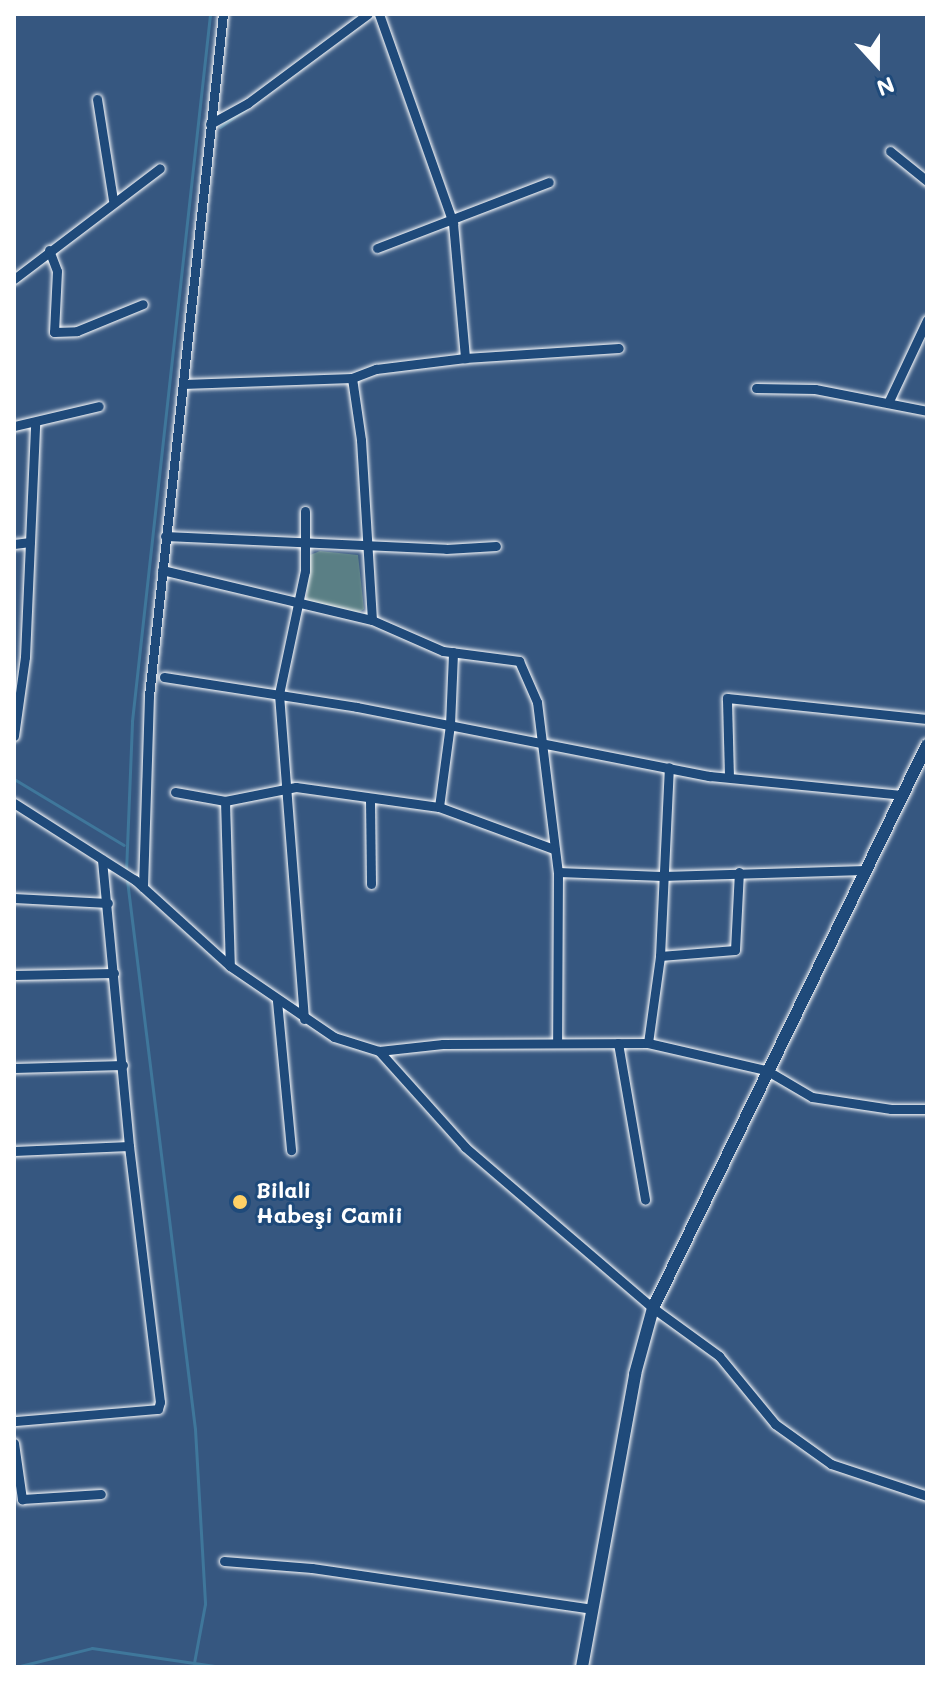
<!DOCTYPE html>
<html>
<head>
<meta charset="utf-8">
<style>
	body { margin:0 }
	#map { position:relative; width:941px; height:1681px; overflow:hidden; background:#365780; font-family:Mali,sans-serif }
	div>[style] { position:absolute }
	.green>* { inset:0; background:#5a7f85 }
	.stream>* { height:3px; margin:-1.5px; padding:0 1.5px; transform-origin:1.5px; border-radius:1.5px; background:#3f779b }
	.roads { filter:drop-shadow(0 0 2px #fff) drop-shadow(0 0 2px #fff) }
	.minor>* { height:9px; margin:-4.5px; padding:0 4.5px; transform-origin:4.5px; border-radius:4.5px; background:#1f4a7a }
	.major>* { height:12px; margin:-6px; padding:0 6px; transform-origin:6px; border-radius:6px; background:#1f4a7a }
	.dots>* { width:22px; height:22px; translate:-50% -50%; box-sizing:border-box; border:4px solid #1f4a7a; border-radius:50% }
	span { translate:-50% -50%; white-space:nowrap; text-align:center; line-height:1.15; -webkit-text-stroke:6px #1f4a7a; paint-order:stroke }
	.poi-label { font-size:22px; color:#fff; font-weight:700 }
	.left { translate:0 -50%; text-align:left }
	.frame { position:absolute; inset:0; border:16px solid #fff; pointer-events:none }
	.north { position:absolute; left:837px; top:24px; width:80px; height:80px; -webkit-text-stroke:6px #1f4a7a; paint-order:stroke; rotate:159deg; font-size:22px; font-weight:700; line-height:32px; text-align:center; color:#fff }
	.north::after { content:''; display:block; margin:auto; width:28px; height:36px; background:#fff; clip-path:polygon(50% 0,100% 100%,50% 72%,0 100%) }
</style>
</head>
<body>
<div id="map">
	<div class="green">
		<div style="clip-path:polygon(320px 551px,358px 555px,364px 609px,358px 613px,306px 602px,310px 555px)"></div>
	</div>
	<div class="stream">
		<div style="left:220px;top:127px;width:32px;rotate:-35deg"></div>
		<div style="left:14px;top:779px;width:128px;rotate:31deg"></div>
		<div style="left:126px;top:872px;width:151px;rotate:-87.7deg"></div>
		<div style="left:132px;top:721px;width:711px;rotate:-83.7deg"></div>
		<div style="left:127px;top:880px;width:553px;rotate:82.94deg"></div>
		<div style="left:195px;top:1429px;width:175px;rotate:86.7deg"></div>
		<div style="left:205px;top:1604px;width:60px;rotate:100.6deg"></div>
		<div style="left:16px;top:1667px;width:78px;rotate:-14deg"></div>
		<div style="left:92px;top:1648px;width:129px;rotate:8.4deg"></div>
	</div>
	<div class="roads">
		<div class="minor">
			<div style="left:379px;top:14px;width:222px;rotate:70.5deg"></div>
			<div style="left:453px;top:223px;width:136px;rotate:84.9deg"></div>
			<div style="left:97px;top:99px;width:102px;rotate:81deg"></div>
			<div style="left:210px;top:124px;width:43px;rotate:-28.9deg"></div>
			<div style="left:248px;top:103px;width:149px;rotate:-36.6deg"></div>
			<div style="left:890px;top:151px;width:48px;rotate:39deg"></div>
			<div style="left:377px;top:248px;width:184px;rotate:-21deg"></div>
			<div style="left:49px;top:250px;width:22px;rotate:69deg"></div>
			<div style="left:57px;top:271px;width:61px;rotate:92.8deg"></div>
			<div style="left:54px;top:332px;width:23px;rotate:-2deg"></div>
			<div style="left:77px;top:331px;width:71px;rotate:-22.2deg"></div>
			<div style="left:14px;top:279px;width:183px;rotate:-37.2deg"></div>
			<div style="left:352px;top:378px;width:63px;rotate:81.7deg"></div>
			<div style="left:361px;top:440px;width:180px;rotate:86.5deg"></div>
			<div style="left:183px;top:384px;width:169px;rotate:-2deg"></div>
			<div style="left:352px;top:378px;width:26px;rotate:-21deg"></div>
			<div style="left:376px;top:369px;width:90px;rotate:-7deg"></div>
			<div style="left:465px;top:358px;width:154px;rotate:-3.7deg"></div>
			<div style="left:756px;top:388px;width:59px;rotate:1deg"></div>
			<div style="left:815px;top:389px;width:114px;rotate:11.1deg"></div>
			<div style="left:888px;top:403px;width:92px;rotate:-64.8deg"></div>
			<div style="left:14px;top:426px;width:87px;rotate:-13.2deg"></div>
			<div style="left:165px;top:536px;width:281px;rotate:2.6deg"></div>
			<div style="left:446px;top:549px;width:50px;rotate:-3.4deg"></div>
			<div style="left:14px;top:544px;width:16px;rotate:-7deg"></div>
			<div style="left:162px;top:570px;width:216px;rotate:13.4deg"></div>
			<div style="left:372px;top:620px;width:77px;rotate:23.6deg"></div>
			<div style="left:443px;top:651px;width:77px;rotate:7.5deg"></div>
			<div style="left:519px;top:661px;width:45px;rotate:66.3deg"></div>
			<div style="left:537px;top:702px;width:171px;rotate:83deg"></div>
			<div style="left:558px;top:872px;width:171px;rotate:90.3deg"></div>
			<div style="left:164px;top:677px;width:195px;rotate:8.8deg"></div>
			<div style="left:357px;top:707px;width:359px;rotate:11.1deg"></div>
			<div style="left:709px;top:776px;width:194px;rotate:5.6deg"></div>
			<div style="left:14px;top:736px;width:80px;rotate:-82.1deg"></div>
			<div style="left:25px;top:657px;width:233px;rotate:-87.5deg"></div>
			<div style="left:729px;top:777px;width:79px;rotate:-91.5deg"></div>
			<div style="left:727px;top:698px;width:201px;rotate:6deg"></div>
			<div style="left:175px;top:792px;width:51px;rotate:10.2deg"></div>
			<div style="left:225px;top:801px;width:72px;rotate:-11.2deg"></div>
			<div style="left:296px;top:787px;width:144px;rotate:8deg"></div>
			<div style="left:439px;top:807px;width:122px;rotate:20.1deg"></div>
			<div style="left:370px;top:800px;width:84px;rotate:89.3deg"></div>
			<div style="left:225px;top:801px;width:165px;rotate:88.3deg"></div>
			<div style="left:14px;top:803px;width:143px;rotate:32.5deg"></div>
			<div style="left:135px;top:880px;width:128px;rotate:42.2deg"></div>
			<div style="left:230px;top:966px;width:126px;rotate:34.3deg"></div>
			<div style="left:334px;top:1037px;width:47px;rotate:17.3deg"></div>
			<div style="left:379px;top:1051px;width:64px;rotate:-6.2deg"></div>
			<div style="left:443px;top:1044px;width:205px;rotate:-0.3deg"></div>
			<div style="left:648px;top:1043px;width:121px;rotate:12.9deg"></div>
			<div style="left:766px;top:1070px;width:53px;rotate:30.4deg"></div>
			<div style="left:812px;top:1097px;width:80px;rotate:8.6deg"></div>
			<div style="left:891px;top:1109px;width:36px"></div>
			<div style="left:439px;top:807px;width:83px;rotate:-82.4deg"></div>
			<div style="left:450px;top:725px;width:73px;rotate:-87.6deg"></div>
			<div style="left:102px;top:860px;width:287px;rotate:84.6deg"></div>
			<div style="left:558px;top:872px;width:104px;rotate:2.2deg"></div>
			<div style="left:662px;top:876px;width:203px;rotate:-1.7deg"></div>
			<div style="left:143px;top:887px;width:191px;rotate:-88.2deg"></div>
			<div style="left:149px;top:696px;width:686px;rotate:-83.81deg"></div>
			<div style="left:14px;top:898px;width:94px;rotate:3deg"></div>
			<div style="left:660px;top:956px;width:75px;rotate:-4.6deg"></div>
			<div style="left:735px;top:950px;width:78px;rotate:-87.1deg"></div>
			<div style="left:14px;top:975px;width:100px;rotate:-1.1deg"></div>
			<div style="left:277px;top:1001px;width:150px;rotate:84.6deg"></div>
			<div style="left:304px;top:1019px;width:326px;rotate:-94.4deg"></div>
			<div style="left:279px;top:694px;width:126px;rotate:-78.1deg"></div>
			<div style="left:305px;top:571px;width:60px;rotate:-90deg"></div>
			<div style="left:618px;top:1043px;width:159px;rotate:80.2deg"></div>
			<div style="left:648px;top:1043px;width:88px;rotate:-82.1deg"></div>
			<div style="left:660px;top:956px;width:189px;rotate:-87.3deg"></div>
			<div style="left:379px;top:1051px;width:129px;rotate:48.1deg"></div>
			<div style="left:465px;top:1147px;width:248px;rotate:40.6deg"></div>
			<div style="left:653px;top:1308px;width:82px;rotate:36deg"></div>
			<div style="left:719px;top:1356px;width:88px;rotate:50.5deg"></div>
			<div style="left:775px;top:1424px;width:69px;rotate:35.5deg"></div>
			<div style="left:831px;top:1464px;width:101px;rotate:18.4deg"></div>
			<div style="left:14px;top:1068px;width:109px;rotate:-1.6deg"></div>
			<div style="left:14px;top:1151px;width:115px;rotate:-2.5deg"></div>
			<div style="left:129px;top:1146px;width:258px;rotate:83.1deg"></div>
			<div style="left:160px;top:1402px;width:7px;rotate:106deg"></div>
			<div style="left:158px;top:1409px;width:144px;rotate:175.2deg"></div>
			<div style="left:14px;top:1443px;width:57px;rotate:81.9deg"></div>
			<div style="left:22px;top:1499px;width:79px;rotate:-3.6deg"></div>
			<div style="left:224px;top:1561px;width:88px;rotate:4.5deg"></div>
			<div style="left:312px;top:1568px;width:284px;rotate:8.3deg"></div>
		</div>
		<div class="major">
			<div style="left:582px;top:1667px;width:298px;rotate:-79.7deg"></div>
			<div style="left:635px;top:1374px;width:68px;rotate:-74.7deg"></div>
			<div style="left:653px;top:1308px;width:626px;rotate:-64.05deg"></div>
		</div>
	</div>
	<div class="dots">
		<div style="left:240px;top:1202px;background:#ffd166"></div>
	</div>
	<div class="poi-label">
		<span class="left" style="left:256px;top:1202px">Bilali<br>Habeşi Camii</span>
	</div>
	<div class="frame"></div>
	<div class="north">N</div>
</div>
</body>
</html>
